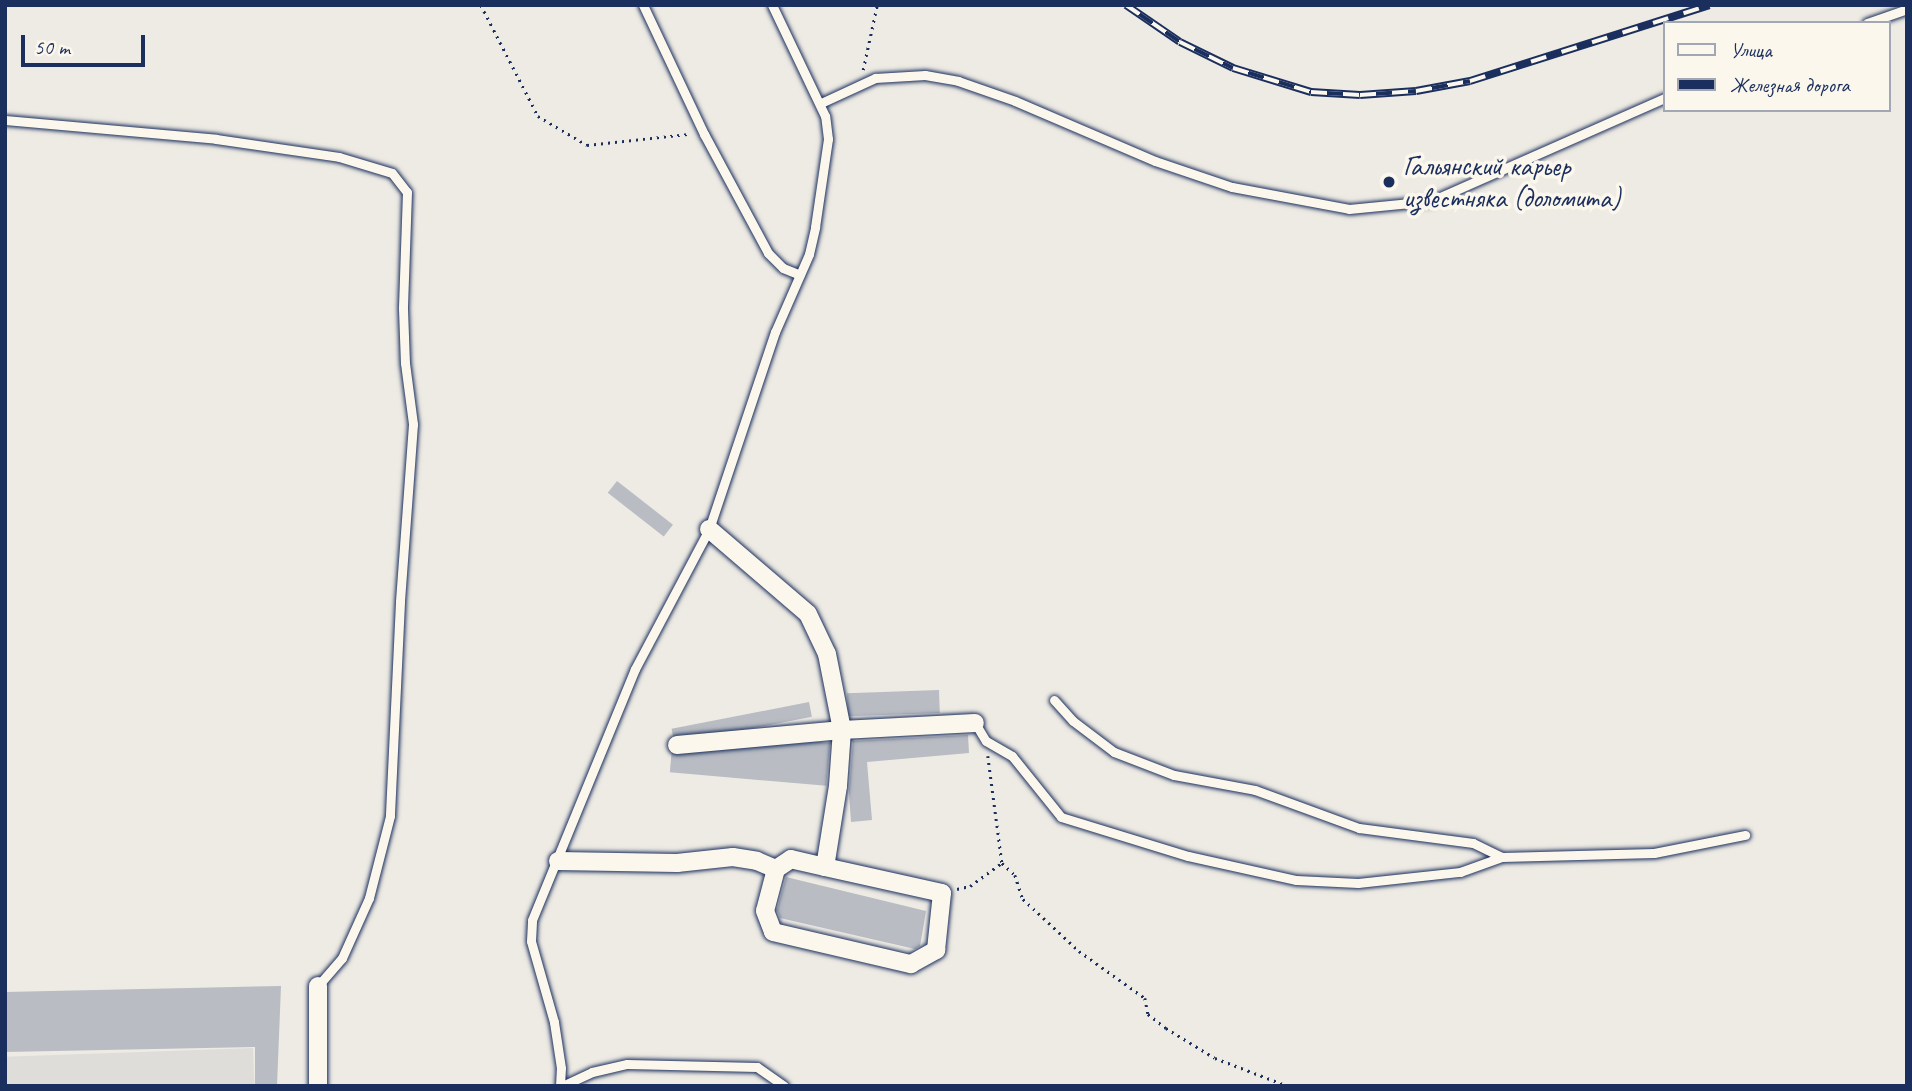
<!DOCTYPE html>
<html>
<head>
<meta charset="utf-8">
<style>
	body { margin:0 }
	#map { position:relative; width:1912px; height:1091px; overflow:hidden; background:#eeebe4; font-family:Caveat,sans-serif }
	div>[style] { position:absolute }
	.built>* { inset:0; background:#deddda; transform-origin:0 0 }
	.building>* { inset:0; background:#b9bcc3; transform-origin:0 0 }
	.path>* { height:2.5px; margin-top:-1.25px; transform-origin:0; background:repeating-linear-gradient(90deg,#1b2f5e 0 2px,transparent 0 7px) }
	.roads { filter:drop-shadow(0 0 2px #1b2f5e) drop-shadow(0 0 2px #1b2f5e) }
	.service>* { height:9px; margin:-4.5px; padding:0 4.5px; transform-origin:4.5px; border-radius:4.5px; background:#fbf7ec }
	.minor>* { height:18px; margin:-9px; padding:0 9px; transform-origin:9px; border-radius:9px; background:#fbf7ec }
	.rail>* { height:8px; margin-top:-4px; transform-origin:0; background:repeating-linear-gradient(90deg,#fbf7ec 0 16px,#1b2f5e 0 32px); box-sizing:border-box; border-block:2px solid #1b2f5e }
	.dots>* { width:19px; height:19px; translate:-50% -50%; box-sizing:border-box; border:4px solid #fbf7ec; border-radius:50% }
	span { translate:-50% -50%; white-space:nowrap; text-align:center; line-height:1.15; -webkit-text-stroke:7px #fbf7ec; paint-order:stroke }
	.poi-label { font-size:28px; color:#1b2f5e }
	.left { translate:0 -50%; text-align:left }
	.frame { position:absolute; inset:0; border:7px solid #1b2f5e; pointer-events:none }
	.legend { position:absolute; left:1663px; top:21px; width:228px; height:91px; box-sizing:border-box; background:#fbf7ec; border:2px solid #a1a7b3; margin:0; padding:9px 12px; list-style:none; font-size:21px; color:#1b2f5e }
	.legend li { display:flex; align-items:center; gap:14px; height:35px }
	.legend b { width:35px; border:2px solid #a1a7b3 }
	.scale { position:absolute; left:21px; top:35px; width:124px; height:32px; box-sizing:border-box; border:4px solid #1b2f5e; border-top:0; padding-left:9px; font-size:21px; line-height:24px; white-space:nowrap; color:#1b2f5e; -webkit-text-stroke:5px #fbf7ec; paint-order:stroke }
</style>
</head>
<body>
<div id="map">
	<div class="built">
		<div style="left:253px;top:1048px;width:38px;height:248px;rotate:88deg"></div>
	</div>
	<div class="building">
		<div style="left:617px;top:481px;width:71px;height:15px;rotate:38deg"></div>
		<div style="left:939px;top:690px;width:23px;height:92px;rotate:88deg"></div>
		<div style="left:809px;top:702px;width:15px;height:140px;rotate:79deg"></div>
		<div style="clip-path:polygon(968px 735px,969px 753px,867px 762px,872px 820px,851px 822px,849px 792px,853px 741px)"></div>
		<div style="left:830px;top:743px;width:43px;height:157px;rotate:95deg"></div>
		<div style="clip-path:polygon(786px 877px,926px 911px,920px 946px,915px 949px,780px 918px,777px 910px)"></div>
		<div style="clip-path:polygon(281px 986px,277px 1086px,255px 1086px,255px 1047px,5px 1052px,5px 992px)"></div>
	</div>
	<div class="path">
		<div style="left:481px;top:5px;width:125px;rotate:62.8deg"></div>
		<div style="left:538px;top:116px;width:57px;rotate:30.6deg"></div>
		<div style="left:587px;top:145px;width:103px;rotate:-6.2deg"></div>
		<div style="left:863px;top:70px;width:66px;rotate:-77.8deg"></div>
		<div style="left:988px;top:756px;width:108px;rotate:82.5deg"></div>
		<div style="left:1002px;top:863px;width:18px;rotate:43deg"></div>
		<div style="left:1015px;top:875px;width:25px;rotate:72deg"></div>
		<div style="left:1023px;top:899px;width:76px;rotate:42.9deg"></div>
		<div style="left:1079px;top:951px;width:81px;rotate:35.5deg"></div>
		<div style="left:1145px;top:998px;width:16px;rotate:79deg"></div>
		<div style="left:1148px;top:1014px;width:23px;rotate:38deg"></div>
		<div style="left:1166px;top:1028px;width:57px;rotate:31.5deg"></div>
		<div style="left:1215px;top:1058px;width:78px;rotate:21deg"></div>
		<div style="left:957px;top:889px;width:13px;rotate:-13deg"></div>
		<div style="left:970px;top:886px;width:39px;rotate:-36deg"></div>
	</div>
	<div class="roads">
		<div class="service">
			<div style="left:643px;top:5px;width:143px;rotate:64.7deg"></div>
			<div style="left:704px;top:134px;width:135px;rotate:61.7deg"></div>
			<div style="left:768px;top:253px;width:21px;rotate:45deg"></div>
			<div style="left:783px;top:268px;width:18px;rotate:22deg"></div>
			<div style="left:1867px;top:23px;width:42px;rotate:-19.3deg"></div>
			<div style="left:821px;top:103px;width:60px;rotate:-24.8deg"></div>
			<div style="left:875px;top:78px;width:50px;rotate:-3.4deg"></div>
			<div style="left:925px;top:75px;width:34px;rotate:10deg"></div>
			<div style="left:958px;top:81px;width:60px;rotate:19.3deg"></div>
			<div style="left:1015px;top:101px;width:152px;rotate:23.2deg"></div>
			<div style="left:1155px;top:161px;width:81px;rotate:18.7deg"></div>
			<div style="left:1232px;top:187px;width:119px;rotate:10.6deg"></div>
			<div style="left:1349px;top:209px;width:82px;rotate:-5.6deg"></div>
			<div style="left:1431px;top:201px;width:256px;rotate:-23.8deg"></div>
			<div style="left:5px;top:120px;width:212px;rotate:5.1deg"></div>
			<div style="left:216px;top:139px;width:124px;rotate:8.3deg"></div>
			<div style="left:339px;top:157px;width:55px;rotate:16.8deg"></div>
			<div style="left:392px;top:173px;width:24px;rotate:52deg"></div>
			<div style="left:407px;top:192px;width:117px;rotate:92deg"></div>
			<div style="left:403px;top:309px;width:54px;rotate:87.9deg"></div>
			<div style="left:405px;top:363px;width:62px;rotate:82.5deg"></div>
			<div style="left:413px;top:424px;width:178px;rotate:94.2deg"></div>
			<div style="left:400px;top:602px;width:214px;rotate:92.7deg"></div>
			<div style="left:390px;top:816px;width:85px;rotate:104.4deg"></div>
			<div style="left:369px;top:898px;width:66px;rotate:114.2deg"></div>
			<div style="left:342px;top:958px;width:37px;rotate:131deg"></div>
			<div style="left:1054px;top:700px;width:28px;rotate:48deg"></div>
			<div style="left:1073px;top:721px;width:51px;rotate:37.1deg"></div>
			<div style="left:1114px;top:752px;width:64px;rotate:21deg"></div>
			<div style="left:1174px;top:775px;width:82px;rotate:10.5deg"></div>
			<div style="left:1255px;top:790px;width:111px;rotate:20.1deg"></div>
			<div style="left:1359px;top:828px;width:115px;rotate:7.5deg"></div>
			<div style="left:1473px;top:843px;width:32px;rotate:26deg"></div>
			<div style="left:975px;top:723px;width:21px;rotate:59deg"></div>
			<div style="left:986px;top:741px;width:30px;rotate:30deg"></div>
			<div style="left:1012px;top:756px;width:78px;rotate:51.2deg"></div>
			<div style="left:1061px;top:817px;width:133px;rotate:17.1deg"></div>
			<div style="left:1188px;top:856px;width:111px;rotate:12.5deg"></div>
			<div style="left:1296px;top:880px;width:62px;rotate:2.8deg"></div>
			<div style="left:1358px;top:883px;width:103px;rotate:-6.2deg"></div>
			<div style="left:1460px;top:872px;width:45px;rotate:-19.7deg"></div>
			<div style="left:1502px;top:857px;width:152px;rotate:-1.5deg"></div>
			<div style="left:1654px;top:853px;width:93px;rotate:-11.2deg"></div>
			<div style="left:560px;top:1086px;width:18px;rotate:-87deg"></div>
			<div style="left:561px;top:1068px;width:47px;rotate:-98.7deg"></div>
			<div style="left:554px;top:1022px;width:84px;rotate:-105.9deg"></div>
			<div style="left:531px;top:941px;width:21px;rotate:-87deg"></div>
			<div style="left:532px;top:920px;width:271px;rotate:-67.7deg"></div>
			<div style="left:635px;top:669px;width:158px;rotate:-62.1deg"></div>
			<div style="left:709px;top:529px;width:208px;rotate:-71.5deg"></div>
			<div style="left:775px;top:332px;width:85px;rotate:-66.4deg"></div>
			<div style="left:809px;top:254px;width:28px;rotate:-77deg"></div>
			<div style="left:815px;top:227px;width:89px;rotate:-81.6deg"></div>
			<div style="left:828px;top:139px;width:23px;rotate:-97deg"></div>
			<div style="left:825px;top:116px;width:123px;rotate:-115.5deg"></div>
			<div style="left:562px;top:1086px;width:33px;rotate:-25deg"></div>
			<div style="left:592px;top:1072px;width:36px;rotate:-13deg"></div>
			<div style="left:627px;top:1064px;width:130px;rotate:1.3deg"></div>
			<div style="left:757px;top:1067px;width:33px;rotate:35deg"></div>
		</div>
		<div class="minor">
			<div style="left:709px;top:529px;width:130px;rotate:40.6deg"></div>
			<div style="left:808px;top:614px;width:44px;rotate:64.6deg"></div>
			<div style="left:827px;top:654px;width:77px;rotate:78.8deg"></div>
			<div style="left:842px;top:730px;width:133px;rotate:-3deg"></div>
			<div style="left:677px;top:745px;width:166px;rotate:-5.2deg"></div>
			<div style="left:842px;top:730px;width:56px;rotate:94.1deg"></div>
			<div style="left:838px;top:786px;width:82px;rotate:99.1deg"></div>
			<div style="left:825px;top:867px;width:35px;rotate:-167deg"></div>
			<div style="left:791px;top:859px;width:18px;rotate:146deg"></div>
			<div style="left:776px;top:869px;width:43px;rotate:104.7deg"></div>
			<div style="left:765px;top:911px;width:22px;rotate:69deg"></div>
			<div style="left:773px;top:932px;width:142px;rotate:13.1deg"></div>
			<div style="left:911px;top:964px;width:29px;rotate:-29deg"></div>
			<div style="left:936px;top:950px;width:57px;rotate:-84deg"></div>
			<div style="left:942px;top:893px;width:120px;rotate:-167.5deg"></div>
			<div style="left:558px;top:861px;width:119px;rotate:1deg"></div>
			<div style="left:677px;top:863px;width:56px;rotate:-6.1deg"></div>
			<div style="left:733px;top:857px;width:24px;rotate:9deg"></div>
			<div style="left:757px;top:861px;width:21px;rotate:23deg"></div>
			<div style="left:318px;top:986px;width:100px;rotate:90deg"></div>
		</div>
	</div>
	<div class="rail">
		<div style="left:1126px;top:5px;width:65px;rotate:34.4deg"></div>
		<div style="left:1180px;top:42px;width:59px;rotate:26.1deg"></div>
		<div style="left:1233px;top:68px;width:82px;rotate:17.1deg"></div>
		<div style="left:1311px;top:92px;width:49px;rotate:3.5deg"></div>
		<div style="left:1360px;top:95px;width:56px;rotate:-4.1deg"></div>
		<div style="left:1416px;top:91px;width:55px;rotate:-10.5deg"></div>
		<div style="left:1470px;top:81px;width:251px;rotate:-17.6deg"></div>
	</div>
	<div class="dots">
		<div style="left:1389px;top:182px;background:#1b2f5e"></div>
	</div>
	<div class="poi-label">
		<span class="left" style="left:1403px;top:182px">Гальянский карьер<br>известняка (доломита)</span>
	</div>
	<div class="frame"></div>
	<ul class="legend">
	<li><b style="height:9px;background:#fbf7ec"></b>Улица</li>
	<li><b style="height:9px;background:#1b2f5e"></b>Железная дорога</li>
	</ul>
	<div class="scale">50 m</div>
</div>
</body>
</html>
